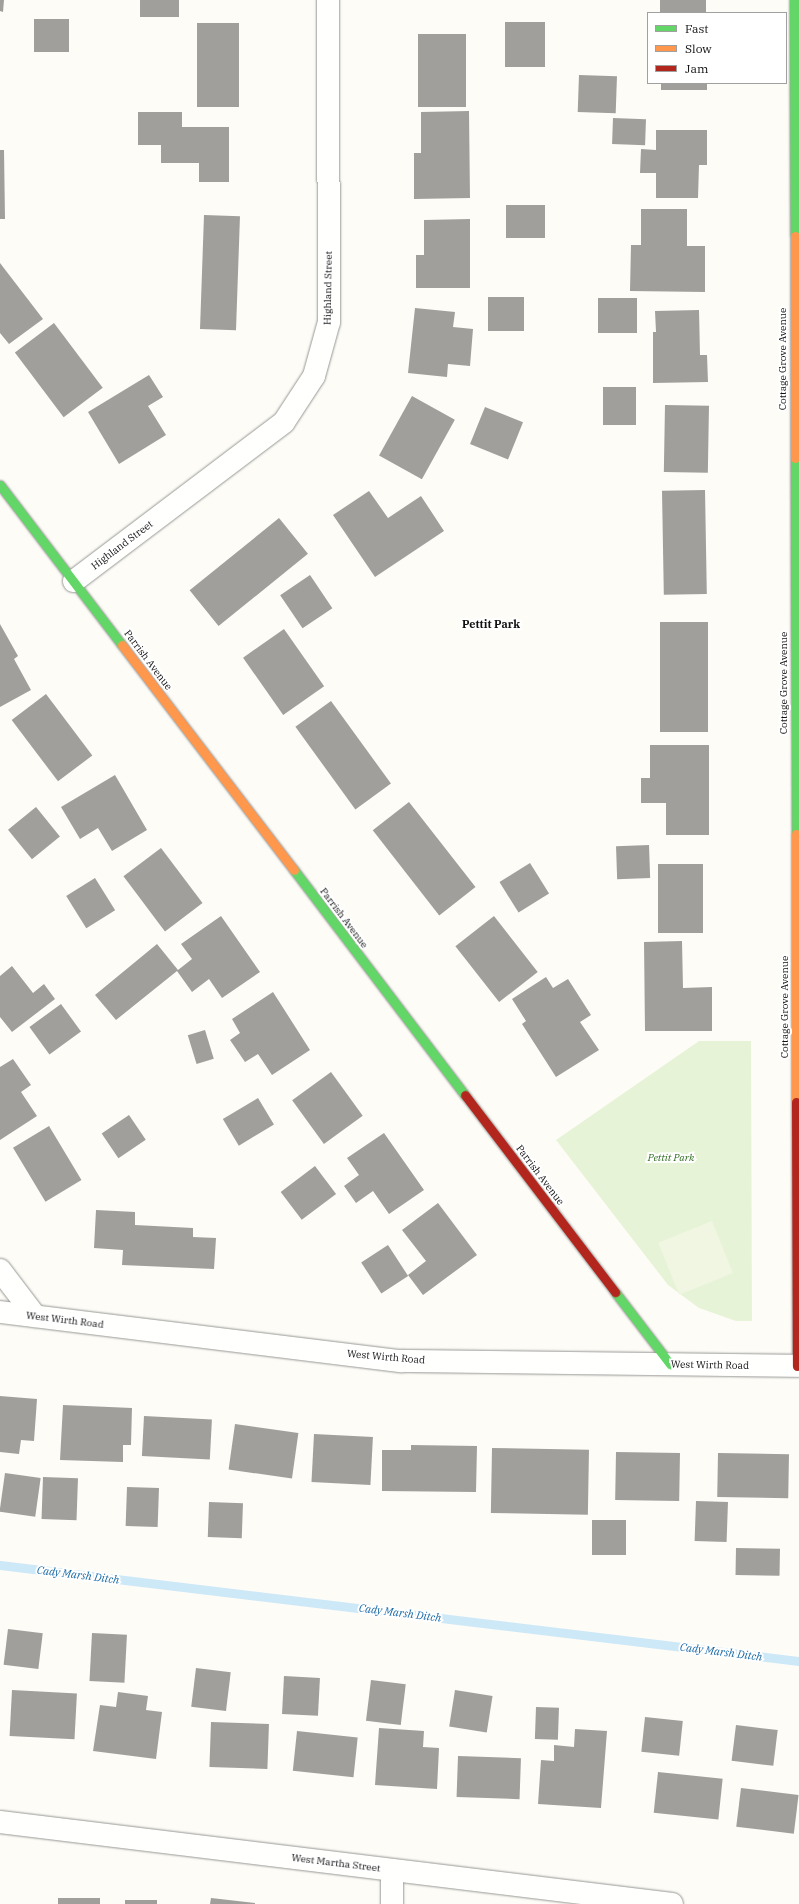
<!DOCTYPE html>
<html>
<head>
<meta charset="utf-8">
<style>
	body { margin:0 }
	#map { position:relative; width:799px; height:1904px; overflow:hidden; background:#fdfcf7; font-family:"IBM Plex Serif",serif }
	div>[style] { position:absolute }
	.green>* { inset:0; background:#e7f3d7 }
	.pitch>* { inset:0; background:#f0f6e1; transform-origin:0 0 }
	.stream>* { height:9px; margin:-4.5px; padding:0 4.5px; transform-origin:4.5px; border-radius:4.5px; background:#cde8f7 }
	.building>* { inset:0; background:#a19f9c; transform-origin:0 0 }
	.roads { filter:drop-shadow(0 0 1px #979795) drop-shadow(0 0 1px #979795) }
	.street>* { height:22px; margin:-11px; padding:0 11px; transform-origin:11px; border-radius:11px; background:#fffffe }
	.fast>* { height:9px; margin:-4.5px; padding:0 4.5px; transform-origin:4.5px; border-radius:4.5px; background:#63d668 }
	.slow>* { height:9px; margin:-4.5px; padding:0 4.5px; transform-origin:4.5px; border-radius:4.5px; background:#ff974d }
	.jam>* { height:9px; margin:-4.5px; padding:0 4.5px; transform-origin:4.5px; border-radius:4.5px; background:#b3261e }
	span { translate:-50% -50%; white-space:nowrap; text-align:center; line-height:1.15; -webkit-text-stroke:4px #fff; paint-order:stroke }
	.street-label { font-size:10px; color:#111 }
	.park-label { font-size:10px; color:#2f6b1f; font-style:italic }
	.neighbourhood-label { font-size:11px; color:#111; font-weight:700 }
	.water-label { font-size:11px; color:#1768a6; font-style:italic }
	.legend { position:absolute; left:647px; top:12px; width:140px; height:72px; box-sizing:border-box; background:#fff; border:1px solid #a0a0a0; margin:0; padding:5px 7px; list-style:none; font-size:12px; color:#111 }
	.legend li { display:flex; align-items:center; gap:8px; height:20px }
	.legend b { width:20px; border:1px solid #a0a0a0 }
</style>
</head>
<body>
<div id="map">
	<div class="green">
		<div style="clip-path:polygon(699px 1041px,751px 1041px,752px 1321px,736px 1321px,699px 1308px,668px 1285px,556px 1140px)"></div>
	</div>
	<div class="pitch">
		<div style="left:712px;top:1221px;width:56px;height:58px;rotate:68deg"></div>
	</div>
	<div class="stream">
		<div style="left:0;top:1565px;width:805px;rotate:6.85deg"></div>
	</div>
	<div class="building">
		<div style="clip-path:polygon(0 0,4px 0,3px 12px,0 11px)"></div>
		<div style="left:140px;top:0;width:39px;height:17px"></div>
		<div style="left:660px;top:0;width:46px;height:13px"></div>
		<div style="left:34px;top:19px;width:35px;height:33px"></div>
		<div style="left:505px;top:22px;width:40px;height:45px"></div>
		<div style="left:197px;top:23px;width:42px;height:84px"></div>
		<div style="left:418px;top:34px;width:48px;height:73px"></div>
		<div style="left:579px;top:75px;width:38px;height:37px;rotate:2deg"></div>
		<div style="left:661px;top:83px;width:46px;height:7px"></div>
		<div style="clip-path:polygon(469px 111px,470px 198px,414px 199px,414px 153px,421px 153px,421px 112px)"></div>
		<div style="clip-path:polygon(138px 112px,182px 112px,182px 127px,229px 127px,229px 182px,199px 182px,199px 163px,161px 163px,161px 145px,138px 145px)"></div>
		<div style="left:613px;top:118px;width:33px;height:26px;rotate:2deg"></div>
		<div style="clip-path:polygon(656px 130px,707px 130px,707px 165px,699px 165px,698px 198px,656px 198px,656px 173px,640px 173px,641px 149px,656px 150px)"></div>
		<div style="clip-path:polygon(0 150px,4px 150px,5px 219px,0 219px)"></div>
		<div style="left:506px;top:205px;width:39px;height:33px"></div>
		<div style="clip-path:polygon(641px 209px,687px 209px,687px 246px,705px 246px,705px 292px,630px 291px,631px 245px,641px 245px)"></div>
		<div style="left:204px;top:215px;width:36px;height:114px;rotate:2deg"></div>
		<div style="clip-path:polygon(470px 219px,470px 288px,416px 288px,416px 255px,424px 255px,424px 220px)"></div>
		<div style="clip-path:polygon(0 263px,43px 319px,9px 344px,0 333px)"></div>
		<div style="left:488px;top:297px;width:36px;height:34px"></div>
		<div style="left:637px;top:298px;width:35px;height:39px;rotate:90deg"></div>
		<div style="clip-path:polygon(415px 308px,455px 312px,453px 327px,473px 329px,470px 366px,448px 364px,447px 377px,408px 373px)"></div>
		<div style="clip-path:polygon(699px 310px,700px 355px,707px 355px,708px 382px,653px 383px,653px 332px,656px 332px,655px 311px)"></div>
		<div style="left:54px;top:323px;width:81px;height:49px;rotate:53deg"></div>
		<div style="clip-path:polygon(149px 375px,163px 397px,148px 406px,166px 435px,119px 464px,88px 412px)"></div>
		<div style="left:603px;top:387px;width:33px;height:38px"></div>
		<div style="left:412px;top:396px;width:49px;height:68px;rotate:29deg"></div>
		<div style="left:665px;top:405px;width:44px;height:67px;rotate:1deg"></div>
		<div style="left:485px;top:407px;width:41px;height:40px;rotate:22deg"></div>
		<div style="left:705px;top:490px;width:104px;height:43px;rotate:89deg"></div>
		<div style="clip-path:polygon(369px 491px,388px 518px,421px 496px,444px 531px,375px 577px,333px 515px)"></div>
		<div style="left:279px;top:518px;width:46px;height:115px;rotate:51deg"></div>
		<div style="left:310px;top:575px;width:40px;height:36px;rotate:56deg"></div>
		<div style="left:660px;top:622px;width:48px;height:110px"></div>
		<div style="clip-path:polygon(0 624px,18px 656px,14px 659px,31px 690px,0 707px)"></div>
		<div style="left:284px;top:629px;width:70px;height:50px;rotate:55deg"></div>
		<div style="left:46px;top:694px;width:77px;height:43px;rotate:53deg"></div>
		<div style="left:331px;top:701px;width:102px;height:44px;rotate:54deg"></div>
		<div style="clip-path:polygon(650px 745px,709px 745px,709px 835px,666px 835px,666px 803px,641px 803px,641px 778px,650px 778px)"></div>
		<div style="clip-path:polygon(115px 775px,147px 830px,112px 851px,98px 828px,80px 839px,61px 807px)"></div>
		<div style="left:409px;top:802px;width:108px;height:46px;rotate:52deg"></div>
		<div style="left:36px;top:807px;width:38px;height:36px;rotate:51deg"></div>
		<div style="left:649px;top:845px;width:33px;height:33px;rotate:88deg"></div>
		<div style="left:161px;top:848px;width:69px;height:47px;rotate:53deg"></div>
		<div style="left:530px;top:863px;width:36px;height:36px;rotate:58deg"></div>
		<div style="left:658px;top:864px;width:45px;height:69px"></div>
		<div style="left:95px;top:878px;width:38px;height:34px;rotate:58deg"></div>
		<div style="clip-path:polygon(221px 916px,260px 972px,222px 998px,209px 979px,192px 992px,177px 971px,116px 1020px,95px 995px,157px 944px,178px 970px,192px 959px,181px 944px)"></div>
		<div style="left:494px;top:916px;width:71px;height:49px;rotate:52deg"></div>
		<div style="clip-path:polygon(682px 941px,683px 988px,712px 987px,712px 1031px,645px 1031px,644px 942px)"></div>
		<div style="clip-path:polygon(12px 966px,33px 993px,44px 984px,55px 999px,12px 1032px,0 1017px,0 976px)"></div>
		<div style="clip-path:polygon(546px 977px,553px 988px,568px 979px,591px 1015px,580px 1022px,599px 1050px,556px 1077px,522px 1024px,526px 1021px,512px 999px)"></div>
		<div style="clip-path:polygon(273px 992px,310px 1050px,272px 1075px,258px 1054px,245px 1062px,230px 1040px,240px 1033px,232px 1019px)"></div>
		<div style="left:61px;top:1004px;width:34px;height:39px;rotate:54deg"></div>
		<div style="left:205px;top:1030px;width:30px;height:18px;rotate:73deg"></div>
		<div style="clip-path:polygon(13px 1059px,31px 1085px,21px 1092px,37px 1116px,0 1140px,0 1067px)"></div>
		<div style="left:331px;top:1072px;width:54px;height:48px;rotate:54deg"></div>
		<div style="left:258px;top:1098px;width:31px;height:41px;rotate:59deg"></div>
		<div style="left:129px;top:1115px;width:30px;height:33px;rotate:56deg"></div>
		<div style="left:49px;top:1126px;width:63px;height:42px;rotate:59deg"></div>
		<div style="clip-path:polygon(384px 1133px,424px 1190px,389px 1214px,373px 1191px,356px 1203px,344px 1186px,359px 1175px,347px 1158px)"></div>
		<div style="left:315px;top:1166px;width:35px;height:43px;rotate:53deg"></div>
		<div style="clip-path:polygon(438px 1203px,477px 1255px,423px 1295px,408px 1275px,426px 1261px,402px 1230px)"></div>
		<div style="clip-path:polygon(96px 1210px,135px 1212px,135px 1225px,193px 1228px,193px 1237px,216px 1238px,214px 1269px,122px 1265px,123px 1250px,94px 1248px)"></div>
		<div style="left:388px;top:1245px;width:37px;height:32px;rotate:57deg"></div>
		<div style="clip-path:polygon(0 1396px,37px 1399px,34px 1441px,21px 1440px,19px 1454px,0 1452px)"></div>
		<div style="clip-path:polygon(63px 1405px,132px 1408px,131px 1445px,123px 1445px,123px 1462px,60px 1460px)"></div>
		<div style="left:144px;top:1416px;width:68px;height:40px;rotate:3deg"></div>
		<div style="left:235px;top:1424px;width:64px;height:46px;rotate:8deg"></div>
		<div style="left:314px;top:1434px;width:59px;height:48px;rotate:3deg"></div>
		<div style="clip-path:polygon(411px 1445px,477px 1446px,476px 1492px,382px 1491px,382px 1450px,411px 1450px)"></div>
		<div style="left:492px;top:1448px;width:97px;height:65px;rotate:1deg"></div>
		<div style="left:616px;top:1452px;width:64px;height:48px;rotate:1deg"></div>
		<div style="left:718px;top:1453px;width:71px;height:44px;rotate:1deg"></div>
		<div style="left:5px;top:1473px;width:36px;height:39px;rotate:8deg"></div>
		<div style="left:43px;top:1477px;width:35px;height:42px;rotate:2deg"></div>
		<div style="left:127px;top:1487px;width:32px;height:39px;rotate:2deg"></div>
		<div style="left:696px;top:1501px;width:32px;height:40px;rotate:2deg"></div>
		<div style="left:209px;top:1502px;width:34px;height:35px;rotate:2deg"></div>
		<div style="left:626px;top:1520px;width:35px;height:34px;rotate:90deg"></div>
		<div style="left:736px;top:1548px;width:44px;height:27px;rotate:1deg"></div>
		<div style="left:8px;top:1629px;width:35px;height:36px;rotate:7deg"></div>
		<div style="left:92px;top:1633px;width:35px;height:48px;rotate:3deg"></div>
		<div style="left:196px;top:1668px;width:35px;height:39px;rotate:7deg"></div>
		<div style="left:284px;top:1676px;width:36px;height:38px;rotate:3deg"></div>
		<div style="left:371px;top:1680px;width:35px;height:41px;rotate:7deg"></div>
		<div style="left:12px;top:1690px;width:65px;height:46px;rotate:3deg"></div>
		<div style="left:455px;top:1690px;width:38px;height:37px;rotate:9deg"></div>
		<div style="clip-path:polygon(118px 1692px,148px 1696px,146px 1710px,162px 1712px,156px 1759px,93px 1751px,100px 1705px,116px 1707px)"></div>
		<div style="left:536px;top:1707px;width:23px;height:32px;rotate:2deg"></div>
		<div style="left:645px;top:1717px;width:38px;height:35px;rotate:6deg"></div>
		<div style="left:211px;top:1722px;width:58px;height:45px;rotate:2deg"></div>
		<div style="left:736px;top:1725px;width:42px;height:36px;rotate:7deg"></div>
		<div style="clip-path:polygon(379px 1728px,424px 1731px,423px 1747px,439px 1748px,437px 1789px,375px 1785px)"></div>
		<div style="clip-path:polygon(575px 1729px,607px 1731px,601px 1808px,538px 1804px,541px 1760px,554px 1761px,554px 1745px,574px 1747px)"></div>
		<div style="left:297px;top:1731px;width:61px;height:40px;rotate:6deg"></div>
		<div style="left:458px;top:1756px;width:63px;height:41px;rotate:2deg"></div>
		<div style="left:658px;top:1772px;width:65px;height:41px;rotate:6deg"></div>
		<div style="left:741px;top:1788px;width:58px;height:39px;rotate:7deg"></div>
		<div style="left:58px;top:1898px;width:42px;height:6px"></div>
		<div style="clip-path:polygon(211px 1898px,255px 1903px,255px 1904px,210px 1904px)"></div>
		<div style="left:125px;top:1900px;width:32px;height:4px"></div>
	</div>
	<div class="roads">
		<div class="street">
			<div style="left:74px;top:581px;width:263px;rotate:-37.1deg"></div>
			<div style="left:284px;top:422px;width:55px;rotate:-56.9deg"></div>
			<div style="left:314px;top:376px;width:56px;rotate:-74.5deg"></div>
			<div style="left:329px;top:322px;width:322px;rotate:-90.2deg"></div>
			<div style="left:0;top:1270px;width:58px;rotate:52.7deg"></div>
			<div style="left:0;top:1312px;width:404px;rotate:7deg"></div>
			<div style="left:401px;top:1361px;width:398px;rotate:0.7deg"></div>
			<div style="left:0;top:1822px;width:677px;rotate:6.96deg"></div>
			<div style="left:392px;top:1870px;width:34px;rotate:90deg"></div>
		</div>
		<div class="fast">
			<div style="left:794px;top:0;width:236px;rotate:89.8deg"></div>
			<div style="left:795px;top:458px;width:376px;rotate:89.8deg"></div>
			<div style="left:0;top:485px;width:201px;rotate:52.7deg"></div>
			<div style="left:294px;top:870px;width:283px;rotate:52.8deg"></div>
			<div style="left:615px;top:1292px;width:91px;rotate:52.6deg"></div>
		</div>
		<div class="slow">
			<div style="left:795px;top:236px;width:222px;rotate:90deg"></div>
			<div style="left:122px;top:645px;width:283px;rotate:52.6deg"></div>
			<div style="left:796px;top:834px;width:268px;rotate:90deg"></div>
		</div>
		<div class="jam">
			<div style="left:465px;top:1095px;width:248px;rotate:52.7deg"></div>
			<div style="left:796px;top:1102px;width:264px;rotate:89.8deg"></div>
		</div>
	</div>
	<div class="street-label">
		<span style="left:328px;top:288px;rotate:-89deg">Highland Street</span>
		<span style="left:783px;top:359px;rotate:-90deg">Cottage Grove Avenue</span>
		<span style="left:122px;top:545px;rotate:-37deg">Highland Street</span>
		<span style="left:148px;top:660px;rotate:53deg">Parrish Avenue</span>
		<span style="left:784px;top:683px;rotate:-90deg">Cottage Grove Avenue</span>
		<span style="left:344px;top:918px;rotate:53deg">Parrish Avenue</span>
		<span style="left:785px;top:1007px;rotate:-90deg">Cottage Grove Avenue</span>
		<span style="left:540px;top:1175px;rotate:53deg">Parrish Avenue</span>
		<span style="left:65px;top:1320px;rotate:7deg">West Wirth Road</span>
		<span style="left:386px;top:1357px;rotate:5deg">West Wirth Road</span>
		<span style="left:710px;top:1365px;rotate:1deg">West Wirth Road</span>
		<span style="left:336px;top:1863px;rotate:7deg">West Martha Street</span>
	</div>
	<div class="park-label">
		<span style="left:671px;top:1158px">Pettit Park</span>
	</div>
	<div class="neighbourhood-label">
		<span style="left:491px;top:624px">Pettit Park</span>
	</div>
	<div class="water-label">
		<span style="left:78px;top:1575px;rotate:7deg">Cady Marsh Ditch</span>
		<span style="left:400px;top:1613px;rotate:7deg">Cady Marsh Ditch</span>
		<span style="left:721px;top:1652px;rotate:7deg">Cady Marsh Ditch</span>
	</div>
	<ul class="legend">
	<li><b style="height:5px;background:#63d668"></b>Fast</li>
	<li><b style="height:5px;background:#ff974d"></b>Slow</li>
	<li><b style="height:5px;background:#b3261e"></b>Jam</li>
	</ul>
</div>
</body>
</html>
